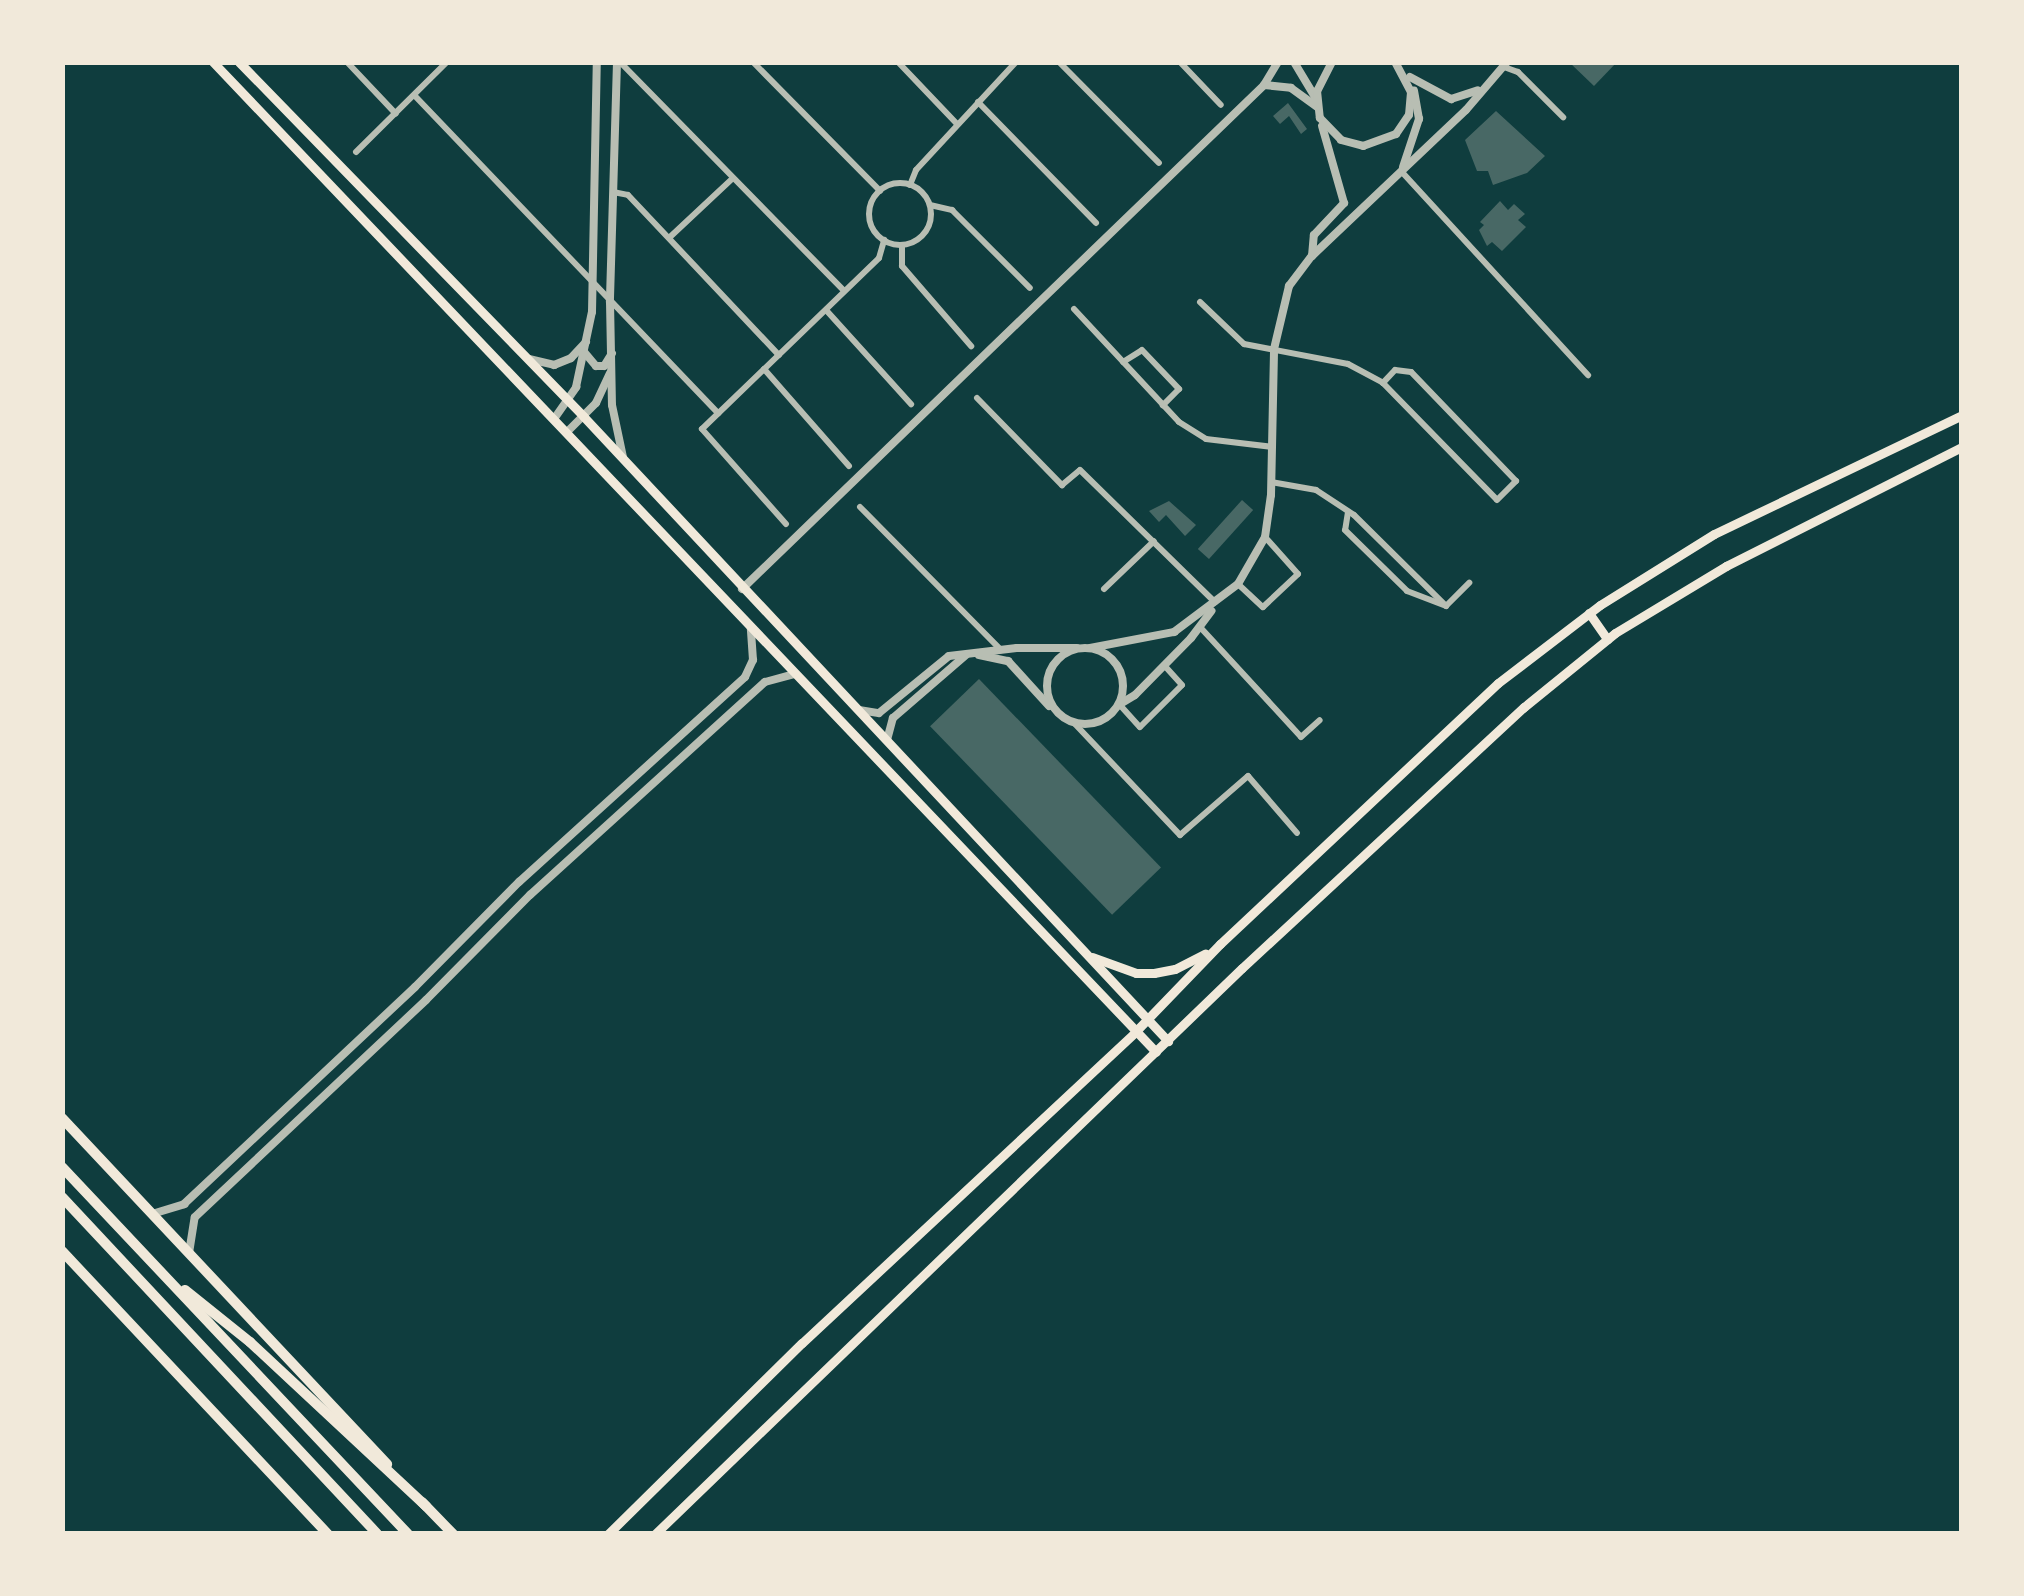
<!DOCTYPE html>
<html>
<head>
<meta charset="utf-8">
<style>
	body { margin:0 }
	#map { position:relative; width:2024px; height:1596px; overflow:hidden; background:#0f3d3e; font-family:Barlow,sans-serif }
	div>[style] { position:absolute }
	.building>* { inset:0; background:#486865; transform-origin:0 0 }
	.minor>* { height:6px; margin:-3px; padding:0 3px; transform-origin:3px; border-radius:3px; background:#b8beb3 }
	.minor>.ring { margin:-3px; padding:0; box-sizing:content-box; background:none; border:6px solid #b8beb3; border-radius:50% }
	.tertiary>* { height:8px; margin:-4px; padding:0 4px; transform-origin:4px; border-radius:4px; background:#b8beb3 }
	.tertiary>.ring { margin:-4px; padding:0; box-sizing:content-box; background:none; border:8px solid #b8beb3; border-radius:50% }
	.secondary>* { height:9px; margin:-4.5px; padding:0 4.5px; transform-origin:4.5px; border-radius:4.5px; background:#f1e9da }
	.primary>* { height:10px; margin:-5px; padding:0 5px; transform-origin:5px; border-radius:5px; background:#f1e9da }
	.trunk>* { height:10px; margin:-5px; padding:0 5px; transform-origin:5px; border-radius:5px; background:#f1e9da }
	span { translate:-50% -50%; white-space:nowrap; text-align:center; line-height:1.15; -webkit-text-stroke:10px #f1e9da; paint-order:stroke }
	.frame { position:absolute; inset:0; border:65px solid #f1e9da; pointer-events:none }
</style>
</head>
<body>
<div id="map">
	<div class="building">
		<div style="clip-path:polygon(1569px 62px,1617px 62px,1594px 86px)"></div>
		<div style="clip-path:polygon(1288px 103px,1307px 129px,1301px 134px,1289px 116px,1280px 124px,1273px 116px)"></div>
		<div style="clip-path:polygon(1496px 111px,1545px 156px,1527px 173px,1493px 185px,1488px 171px,1477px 171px,1465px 140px)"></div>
		<div style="clip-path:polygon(1500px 201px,1508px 210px,1514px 204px,1525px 214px,1518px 220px,1526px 227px,1502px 251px,1492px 242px,1487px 246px,1479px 230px,1484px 225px,1480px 222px)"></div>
		<div style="left:1242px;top:500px;width:15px;height:66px;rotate:42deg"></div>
		<div style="clip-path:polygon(1169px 501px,1196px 525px,1185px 536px,1166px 515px,1159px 522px,1149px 511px)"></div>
		<div style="left:979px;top:679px;width:262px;height:68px;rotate:46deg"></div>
	</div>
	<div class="minor">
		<div style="left:347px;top:62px;width:71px;rotate:46.7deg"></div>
		<div style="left:620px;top:62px;width:320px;rotate:45.6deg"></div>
		<div style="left:753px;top:62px;width:181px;rotate:45.4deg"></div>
		<div style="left:898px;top:62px;width:86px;rotate:46.4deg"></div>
		<div style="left:1059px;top:62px;width:142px;rotate:45.3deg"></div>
		<div style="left:1180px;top:62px;width:59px;rotate:46.4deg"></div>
		<div style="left:1504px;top:67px;width:15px;rotate:20deg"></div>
		<div style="left:1518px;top:72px;width:64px;rotate:45deg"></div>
		<div style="left:415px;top:96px;width:439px;rotate:46.3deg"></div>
		<div style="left:978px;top:102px;width:169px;rotate:45.7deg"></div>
		<div style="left:356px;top:152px;width:128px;rotate:-44.7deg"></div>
		<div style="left:1401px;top:171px;width:277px;rotate:47.5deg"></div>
		<div class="ring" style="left:869px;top:183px;width:56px;height:56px"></div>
		<div style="left:910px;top:185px;width:16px;rotate:-68deg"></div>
		<div style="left:916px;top:170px;width:147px;rotate:-47.2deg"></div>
		<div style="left:613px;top:192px;width:15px;rotate:11deg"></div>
		<div style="left:628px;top:195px;width:220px;rotate:46.7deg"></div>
		<div style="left:930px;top:205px;width:23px;rotate:13deg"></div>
		<div style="left:952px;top:210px;width:110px;rotate:45deg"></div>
		<div style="left:670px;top:237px;width:85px;rotate:-43.1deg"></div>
		<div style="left:902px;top:245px;width:21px;rotate:90deg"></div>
		<div style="left:902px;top:266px;width:106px;rotate:49.2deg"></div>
		<div style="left:1200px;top:302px;width:61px;rotate:43.7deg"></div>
		<div style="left:1244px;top:344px;width:106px;rotate:10.9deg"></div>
		<div style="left:1348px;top:364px;width:40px;rotate:28deg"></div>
		<div style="left:1383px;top:383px;width:163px;rotate:45.7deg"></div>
		<div style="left:1497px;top:500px;width:27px;rotate:-45deg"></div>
		<div style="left:1516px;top:481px;width:151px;rotate:-133.9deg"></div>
		<div style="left:1411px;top:372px;width:16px;rotate:-173deg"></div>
		<div style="left:1395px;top:370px;width:18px;rotate:133deg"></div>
		<div style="left:1074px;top:309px;width:154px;rotate:47.1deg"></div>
		<div style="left:1179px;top:422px;width:32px;rotate:32deg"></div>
		<div style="left:1206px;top:439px;width:67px;rotate:6.8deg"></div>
		<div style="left:826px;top:310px;width:127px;rotate:47.9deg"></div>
		<div style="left:1123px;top:362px;width:22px;rotate:-32deg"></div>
		<div style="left:1142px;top:350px;width:54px;rotate:46.5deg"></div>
		<div style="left:1179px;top:389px;width:23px;rotate:135deg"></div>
		<div style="left:764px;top:369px;width:129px;rotate:48.8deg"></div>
		<div style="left:977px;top:398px;width:122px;rotate:45.7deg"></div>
		<div style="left:1062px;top:485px;width:23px;rotate:-40deg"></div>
		<div style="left:1080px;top:470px;width:189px;rotate:44.4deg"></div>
		<div style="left:1271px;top:482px;width:46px;rotate:10.1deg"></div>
		<div style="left:1316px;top:490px;width:45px;rotate:33.3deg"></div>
		<div style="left:1354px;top:515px;width:129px;rotate:44.7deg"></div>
		<div style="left:860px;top:507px;width:201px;rotate:45.4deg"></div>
		<div style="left:1348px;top:512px;width:18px;rotate:99deg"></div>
		<div style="left:1345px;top:530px;width:87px;rotate:44.5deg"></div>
		<div style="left:1407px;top:591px;width:42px;rotate:21deg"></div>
		<div style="left:1446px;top:606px;width:33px;rotate:-45deg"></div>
		<div style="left:786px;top:524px;width:127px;rotate:-131.5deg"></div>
		<div style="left:702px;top:429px;width:246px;rotate:-44deg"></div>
		<div style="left:879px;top:258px;width:19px;rotate:-74deg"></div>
		<div style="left:1238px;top:584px;width:34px;rotate:43deg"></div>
		<div style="left:1263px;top:607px;width:48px;rotate:-43.3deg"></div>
		<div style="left:1298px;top:574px;width:50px;rotate:-131.7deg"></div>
		<div style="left:1104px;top:589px;width:69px;rotate:-43.8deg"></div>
		<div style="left:1200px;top:627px;width:149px;rotate:47.4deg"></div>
		<div style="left:1301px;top:737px;width:25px;rotate:-42deg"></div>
		<div style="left:1119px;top:704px;width:31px;rotate:48deg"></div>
		<div style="left:1140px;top:727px;width:59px;rotate:-45deg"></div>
		<div style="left:1182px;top:685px;width:27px;rotate:-132deg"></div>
		<div style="left:1075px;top:724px;width:153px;rotate:46.6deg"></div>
		<div style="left:1180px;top:835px;width:90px;rotate:-40.9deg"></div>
		<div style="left:1248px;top:776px;width:75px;rotate:49.3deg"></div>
	</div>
	<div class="tertiary">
		<div style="left:617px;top:62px;width:240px;rotate:91.7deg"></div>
		<div style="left:610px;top:302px;width:103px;rotate:88.9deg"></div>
		<div style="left:612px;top:405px;width:53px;rotate:78.1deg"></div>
		<div style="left:1294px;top:62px;width:41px;rotate:59deg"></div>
		<div style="left:1332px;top:62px;width:33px;rotate:117deg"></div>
		<div style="left:1317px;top:91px;width:27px;rotate:84deg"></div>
		<div style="left:1320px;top:118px;width:30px;rotate:46deg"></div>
		<div style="left:1341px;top:140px;width:23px;rotate:15deg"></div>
		<div style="left:1363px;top:146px;width:35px;rotate:-20deg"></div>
		<div style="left:1396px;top:134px;width:23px;rotate:-56deg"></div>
		<div style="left:1409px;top:115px;width:23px;rotate:-85deg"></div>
		<div style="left:1411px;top:92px;width:34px;rotate:-118deg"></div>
		<div style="left:1410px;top:77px;width:47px;rotate:28.2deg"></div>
		<div style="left:1451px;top:99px;width:28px;rotate:-18deg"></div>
		<div style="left:1264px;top:85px;width:27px;rotate:6deg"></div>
		<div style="left:1291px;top:88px;width:32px;rotate:36deg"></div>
		<div style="left:1403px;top:167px;width:51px;rotate:-71.6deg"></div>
		<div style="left:1419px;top:119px;width:29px;rotate:-100deg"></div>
		<div style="left:1312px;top:256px;width:21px;rotate:-85deg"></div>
		<div style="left:1314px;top:235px;width:44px;rotate:-46.8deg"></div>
		<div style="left:1344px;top:203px;width:80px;rotate:-105.9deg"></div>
		<div style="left:585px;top:353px;width:17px;rotate:50deg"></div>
		<div style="left:596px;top:366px;width:8px"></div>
		<div style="left:604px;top:366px;width:15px;rotate:-58deg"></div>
		<div style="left:529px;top:359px;width:26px;rotate:13deg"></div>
		<div style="left:554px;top:365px;width:18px;rotate:-22deg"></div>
		<div style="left:571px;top:358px;width:22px;rotate:-47deg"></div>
		<div style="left:554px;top:419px;width:39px;rotate:-55deg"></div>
		<div style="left:576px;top:387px;width:77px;rotate:-78deg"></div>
		<div style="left:592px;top:312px;width:250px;rotate:-88.9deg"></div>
		<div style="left:567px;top:432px;width:41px;rotate:-45deg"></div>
		<div style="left:596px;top:403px;width:33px;rotate:-65deg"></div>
		<div style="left:742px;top:589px;width:726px;rotate:-43.99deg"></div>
		<div style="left:1264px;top:85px;width:27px;rotate:-59deg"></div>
		<div class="ring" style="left:1047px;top:648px;width:68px;height:68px"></div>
		<div style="left:1090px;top:648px;width:86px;rotate:-10.8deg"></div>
		<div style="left:1174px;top:632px;width:80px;rotate:-36.9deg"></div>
		<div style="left:1238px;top:584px;width:54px;rotate:-60.1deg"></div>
		<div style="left:1265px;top:537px;width:42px;rotate:-81.9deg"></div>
		<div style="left:1271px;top:495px;width:146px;rotate:-88.8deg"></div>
		<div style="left:1274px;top:349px;width:65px;rotate:-76.6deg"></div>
		<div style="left:1289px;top:286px;width:38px;rotate:-53deg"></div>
		<div style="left:1312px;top:256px;width:212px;rotate:-43.5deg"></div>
		<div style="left:1466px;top:110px;width:63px;rotate:-49.5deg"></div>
		<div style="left:979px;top:655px;width:30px;rotate:12deg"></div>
		<div style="left:1008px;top:661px;width:61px;rotate:47.7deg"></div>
		<div style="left:1120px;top:704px;width:17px;rotate:-31deg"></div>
		<div style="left:1135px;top:695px;width:80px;rotate:-45.5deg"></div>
		<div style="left:1191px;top:638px;width:34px;rotate:-53deg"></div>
		<div style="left:859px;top:710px;width:20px;rotate:9deg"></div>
		<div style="left:879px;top:713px;width:90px;rotate:-39.2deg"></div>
		<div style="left:949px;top:656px;width:68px;rotate:-6.7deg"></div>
		<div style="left:1017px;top:648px;width:60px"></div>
		<div style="left:887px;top:740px;width:23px;rotate:-75deg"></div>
		<div style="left:893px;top:718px;width:96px;rotate:-40.8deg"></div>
		<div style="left:152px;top:1214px;width:34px;rotate:-17deg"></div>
		<div style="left:184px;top:1204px;width:317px;rotate:-43.2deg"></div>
		<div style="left:415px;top:987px;width:148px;rotate:-45.3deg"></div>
		<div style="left:519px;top:882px;width:305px;rotate:-42.2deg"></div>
		<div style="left:745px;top:677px;width:19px;rotate:-65deg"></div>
		<div style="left:753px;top:660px;width:32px;rotate:-94deg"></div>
		<div style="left:189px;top:1253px;width:36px;rotate:-81deg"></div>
		<div style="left:195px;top:1217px;width:317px;rotate:-43.2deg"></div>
		<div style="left:426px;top:1000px;width:148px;rotate:-45.3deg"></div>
		<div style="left:530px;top:895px;width:317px;rotate:-42.2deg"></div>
		<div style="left:765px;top:682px;width:30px;rotate:-15deg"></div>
	</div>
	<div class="secondary">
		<div style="left:213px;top:62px;width:1367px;rotate:46.39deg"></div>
		<div style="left:239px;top:62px;width:495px;rotate:45.8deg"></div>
		<div style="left:584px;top:417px;width:855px;rotate:46.9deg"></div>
		<div style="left:1589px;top:613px;width:32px;rotate:55deg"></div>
		<div style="left:1092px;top:957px;width:47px;rotate:20deg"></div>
		<div style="left:1136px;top:973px;width:18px"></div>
		<div style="left:1154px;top:973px;width:21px;rotate:-11deg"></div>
		<div style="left:1175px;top:969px;width:34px;rotate:-27deg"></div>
		<div style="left:608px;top:1534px;width:272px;rotate:-44.6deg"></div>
		<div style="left:802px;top:1343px;width:457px;rotate:-43deg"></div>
		<div style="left:1136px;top:1031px;width:121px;rotate:-46deg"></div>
		<div style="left:1220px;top:944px;width:381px;rotate:-43.2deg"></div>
		<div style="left:1498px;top:683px;width:128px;rotate:-37.4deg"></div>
		<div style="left:1600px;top:605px;width:134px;rotate:-31.9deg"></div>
		<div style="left:1714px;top:534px;width:275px;rotate:-25.6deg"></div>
		<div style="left:655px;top:1534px;width:815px;rotate:-43.96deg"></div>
		<div style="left:1242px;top:968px;width:384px;rotate:-42.8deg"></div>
		<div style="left:1524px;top:707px;width:117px;rotate:-39.1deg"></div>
		<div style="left:1615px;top:633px;width:130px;rotate:-31.1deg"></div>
		<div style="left:1726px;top:566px;width:264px;rotate:-26.8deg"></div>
	</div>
	<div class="primary">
		<div style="left:62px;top:1118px;width:475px;rotate:46.8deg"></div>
		<div style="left:62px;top:1251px;width:388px;rotate:46.8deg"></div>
		<div style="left:422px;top:1502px;width:45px;rotate:45.9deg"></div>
	</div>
	<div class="trunk">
		<div style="left:62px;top:1167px;width:504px;rotate:46.69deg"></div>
		<div style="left:62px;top:1197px;width:461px;rotate:46.9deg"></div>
		<div style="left:185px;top:1290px;width:83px;rotate:38.7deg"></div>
		<div style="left:250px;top:1342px;width:241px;rotate:43deg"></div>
	</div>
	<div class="frame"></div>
</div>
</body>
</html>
